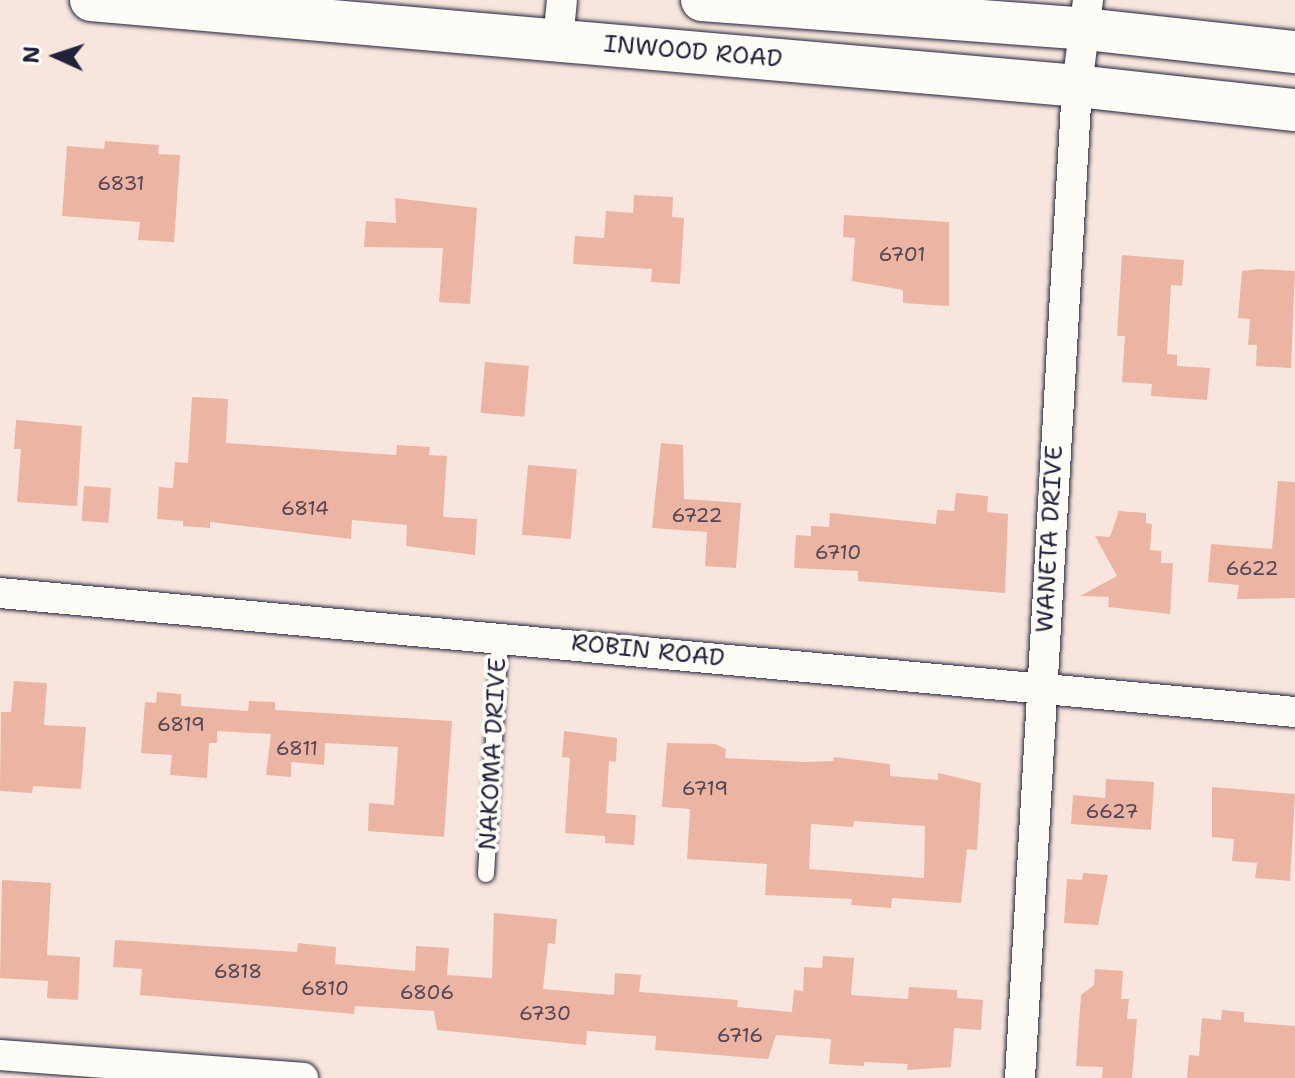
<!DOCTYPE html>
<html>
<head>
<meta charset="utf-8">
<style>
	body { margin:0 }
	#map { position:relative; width:1295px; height:1078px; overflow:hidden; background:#f8e6de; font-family:"Shantell Sans",sans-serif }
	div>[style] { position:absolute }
	.building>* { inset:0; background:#ecb4a2; transform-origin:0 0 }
	.roads { filter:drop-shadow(0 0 2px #22223b) drop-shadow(0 0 2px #22223b) }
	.service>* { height:16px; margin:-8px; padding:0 8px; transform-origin:8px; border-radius:8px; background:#fdfcf7 }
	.minor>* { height:30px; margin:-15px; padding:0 15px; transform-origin:15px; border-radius:15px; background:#fdfcf7 }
	.secondary>* { height:42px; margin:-21px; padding:0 21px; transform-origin:21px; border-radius:21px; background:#fdfcf7 }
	span { translate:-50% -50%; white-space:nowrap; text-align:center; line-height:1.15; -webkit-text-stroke:8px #fdfcf7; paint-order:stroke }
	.number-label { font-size:20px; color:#544655 }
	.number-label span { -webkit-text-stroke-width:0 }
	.street-label { font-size:24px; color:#22223b }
	.north { position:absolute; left:16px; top:16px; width:80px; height:80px; -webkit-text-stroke:6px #fdfcf7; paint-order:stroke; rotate:273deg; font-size:22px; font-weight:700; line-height:32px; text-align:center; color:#22223b }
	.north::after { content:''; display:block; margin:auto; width:28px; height:36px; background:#22223b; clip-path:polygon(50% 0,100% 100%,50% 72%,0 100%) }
</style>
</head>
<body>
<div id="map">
	<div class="building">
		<div style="clip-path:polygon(105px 141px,159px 145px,158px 154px,180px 155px,174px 242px,138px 240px,140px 222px,62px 216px,67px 146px,104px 149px)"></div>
		<div style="clip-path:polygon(634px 195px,673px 197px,672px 217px,684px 218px,680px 284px,651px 282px,652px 269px,573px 264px,575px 236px,604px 238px,606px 211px,633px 213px)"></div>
		<div style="clip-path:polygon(395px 198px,477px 208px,470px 304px,439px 302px,443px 248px,364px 247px,366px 221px,396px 223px)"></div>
		<div style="clip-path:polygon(844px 215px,949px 222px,949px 306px,903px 303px,903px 290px,852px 281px,855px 238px,843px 237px)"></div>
		<div style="clip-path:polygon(1122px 255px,1184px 260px,1182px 286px,1171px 285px,1167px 354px,1177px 355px,1177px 366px,1210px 368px,1207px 400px,1151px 396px,1152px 384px,1122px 382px,1125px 336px,1117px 336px)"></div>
		<div style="clip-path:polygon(1260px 269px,1295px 271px,1291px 368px,1256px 366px,1257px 345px,1248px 345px,1250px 319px,1238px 318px,1242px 271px)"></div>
		<div style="left:485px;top:362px;width:44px;height:51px;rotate:5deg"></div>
		<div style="clip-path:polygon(192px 397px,228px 399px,226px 443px,396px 455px,397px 445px,430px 447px,429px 455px,447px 456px,443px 517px,477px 519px,475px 555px,406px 546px,407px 525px,352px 520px,351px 539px,210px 522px,210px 528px,183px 526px,183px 521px,157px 519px,159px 487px,173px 488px,175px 462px,188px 463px)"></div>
		<div style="clip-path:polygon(16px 420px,82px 426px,77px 506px,17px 502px,21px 449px,14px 449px)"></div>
		<div style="clip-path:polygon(661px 443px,683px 445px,684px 499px,741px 503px,736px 568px,705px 566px,707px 532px,652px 528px)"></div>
		<div style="left:528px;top:465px;width:49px;height:70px;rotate:5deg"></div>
		<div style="clip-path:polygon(1278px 481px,1295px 482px,1295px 598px,1237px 599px,1239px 585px,1208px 582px,1211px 544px,1272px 549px)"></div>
		<div style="left:84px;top:486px;width:27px;height:35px;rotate:4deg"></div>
		<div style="clip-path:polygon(956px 493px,988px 496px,987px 512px,1008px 514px,1005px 593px,858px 581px,858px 571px,794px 568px,796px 535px,811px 536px,811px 526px,829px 527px,830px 513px,936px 524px,937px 510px,954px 511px)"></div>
		<div style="clip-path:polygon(1119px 511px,1146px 513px,1146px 523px,1152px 524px,1150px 550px,1161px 551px,1161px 563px,1173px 563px,1170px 614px,1108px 607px,1109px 597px,1080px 596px,1117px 576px,1095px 536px,1110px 537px)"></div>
		<div style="clip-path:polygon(14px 681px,47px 683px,44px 725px,86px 727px,81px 789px,33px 786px,32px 793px,0 791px,1px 712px,11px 712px)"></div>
		<div style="clip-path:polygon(157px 692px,181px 694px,181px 706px,248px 711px,249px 701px,275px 702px,275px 710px,452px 721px,444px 837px,368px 831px,369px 803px,394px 805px,398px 747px,325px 743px,324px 765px,291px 762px,291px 777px,266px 775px,271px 734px,217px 731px,217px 743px,209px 743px,207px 778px,170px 775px,172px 755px,141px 753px,145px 702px,156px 703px)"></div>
		<div style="clip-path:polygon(564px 731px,617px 738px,616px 762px,609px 761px,606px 813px,636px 815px,634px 845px,605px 843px,605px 836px,565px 833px,570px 758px,562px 757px)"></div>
		<div style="clip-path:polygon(evenodd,667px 743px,715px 744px,726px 749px,725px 758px,804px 762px,833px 761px,834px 757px,890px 764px,890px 776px,938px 780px,938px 773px,981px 783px,977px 850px,967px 849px,961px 903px,892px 898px,891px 908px,851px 905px,852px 899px,765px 895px,767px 864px,687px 859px,690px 809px,662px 807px,667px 743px,854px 821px,925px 826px,924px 878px,809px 869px,811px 824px,853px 827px,854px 821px)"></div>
		<div style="clip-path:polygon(1106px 779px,1154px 782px,1151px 830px,1071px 824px,1073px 795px,1105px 798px)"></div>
		<div style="clip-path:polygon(1212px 787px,1295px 794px,1290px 881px,1255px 878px,1257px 863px,1232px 861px,1234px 839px,1212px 837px)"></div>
		<div style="clip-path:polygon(1083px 873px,1108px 875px,1098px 925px,1064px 923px,1067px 879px,1082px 880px)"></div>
		<div style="clip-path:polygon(2px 880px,51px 883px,47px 955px,80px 957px,78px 1000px,47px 998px,48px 981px,0 978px)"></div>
		<div style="clip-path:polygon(494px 913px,557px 919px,555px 944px,548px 943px,543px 989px,614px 995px,615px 973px,641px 975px,639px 992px,738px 1000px,737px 1007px,792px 1012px,794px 990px,803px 991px,804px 967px,822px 968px,823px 956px,854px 958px,851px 995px,908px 999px,909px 987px,957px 990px,957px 998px,983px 1000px,981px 1030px,954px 1028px,951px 1067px,907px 1070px,908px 1064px,864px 1062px,864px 1066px,829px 1064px,831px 1039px,776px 1035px,768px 1059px,655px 1050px,656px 1036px,587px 1031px,586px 1045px,437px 1030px,434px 1011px,355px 1006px,354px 1014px,140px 995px,142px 969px,113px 967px,115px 940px,297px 952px,298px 943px,336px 947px,335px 964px,415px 971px,416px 946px,449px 948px,447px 975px,492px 978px)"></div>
		<div style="clip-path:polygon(1095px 969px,1123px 971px,1121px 999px,1129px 999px,1127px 1019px,1137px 1019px,1132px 1078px,1102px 1078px,1103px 1067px,1076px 1066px,1081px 995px,1094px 985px)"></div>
		<div style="clip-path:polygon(1222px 1010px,1244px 1012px,1244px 1022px,1295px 1026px,1295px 1078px,1187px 1078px,1189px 1055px,1199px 1056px,1202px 1018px,1221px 1020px)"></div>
	</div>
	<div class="roads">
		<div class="service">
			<div style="left:486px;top:874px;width:239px;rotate:-86.6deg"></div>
		</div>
		<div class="minor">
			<div style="left:558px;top:40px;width:40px;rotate:-84.3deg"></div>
			<div style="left:0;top:593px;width:1300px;rotate:5.25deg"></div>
			<div style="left:0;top:1055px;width:304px;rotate:4.3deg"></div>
			<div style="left:1020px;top:1078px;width:994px;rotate:-86.71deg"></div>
			<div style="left:1077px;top:86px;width:87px;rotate:-82.7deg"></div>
		</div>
		<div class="secondary">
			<div style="left:91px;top:0;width:990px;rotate:4.98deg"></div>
			<div style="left:1077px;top:86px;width:219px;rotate:6.3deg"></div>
			<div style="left:702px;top:0;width:384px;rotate:4.3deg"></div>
			<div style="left:1085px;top:29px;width:211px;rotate:6.3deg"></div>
		</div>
	</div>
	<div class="number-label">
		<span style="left:121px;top:183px">6831</span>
		<span style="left:902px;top:254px">6701</span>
		<span style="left:305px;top:508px">6814</span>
		<span style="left:697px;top:515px">6722</span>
		<span style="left:838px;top:552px">6710</span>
		<span style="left:1252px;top:568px">6622</span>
		<span style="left:181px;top:724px">6819</span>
		<span style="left:297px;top:748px">6811</span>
		<span style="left:705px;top:788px">6719</span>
		<span style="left:1112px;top:811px">6627</span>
		<span style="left:238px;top:971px">6818</span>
		<span style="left:325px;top:988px">6810</span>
		<span style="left:427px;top:992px">6806</span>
		<span style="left:545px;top:1013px">6730</span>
		<span style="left:740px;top:1035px">6716</span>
	</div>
	<div class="street-label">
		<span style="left:693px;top:52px;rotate:5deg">INWOOD ROAD</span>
		<span style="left:1050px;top:539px;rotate:-87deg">WANETA DRIVE</span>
		<span style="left:648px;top:651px;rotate:6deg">ROBIN ROAD</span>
		<span style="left:493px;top:754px;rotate:-87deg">NAKOMA DRIVE</span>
	</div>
	<div class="north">N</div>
</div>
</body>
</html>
